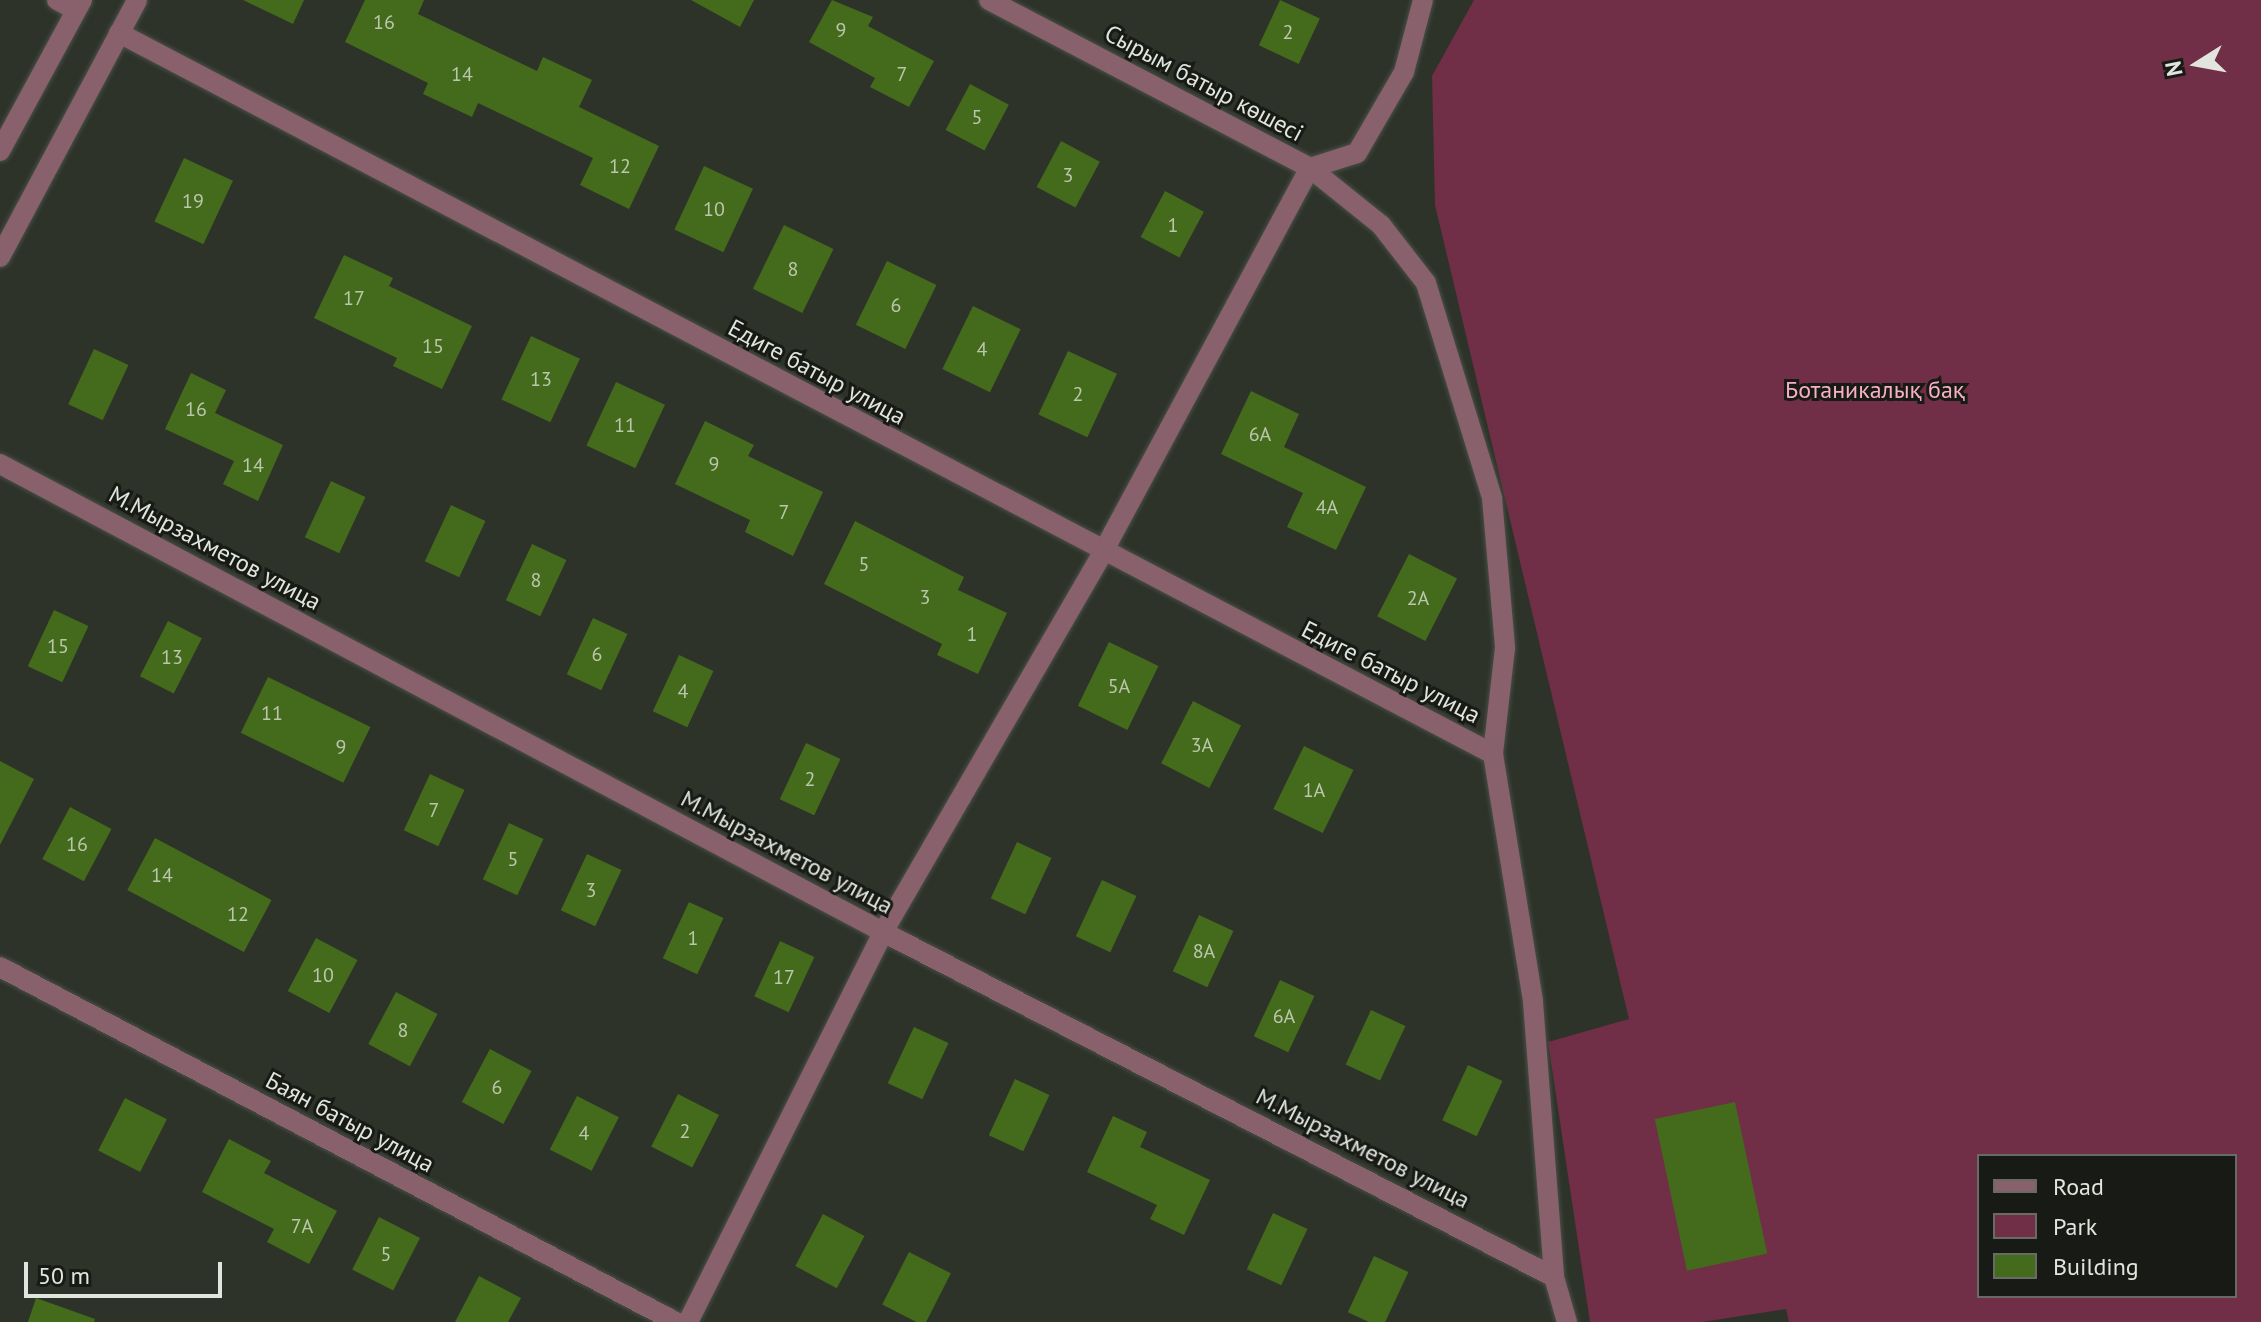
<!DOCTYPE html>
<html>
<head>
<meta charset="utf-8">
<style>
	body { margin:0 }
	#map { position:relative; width:2261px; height:1322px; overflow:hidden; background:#2d3329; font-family:"PT Sans",sans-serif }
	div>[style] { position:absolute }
	.green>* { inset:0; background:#712e47 }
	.building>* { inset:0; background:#446b1b; transform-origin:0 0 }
	.roads { filter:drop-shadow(0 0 2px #4a4f46) drop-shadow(0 0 2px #4a4f46) }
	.minor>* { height:20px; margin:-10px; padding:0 10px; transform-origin:10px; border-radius:10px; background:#88616d }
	span { translate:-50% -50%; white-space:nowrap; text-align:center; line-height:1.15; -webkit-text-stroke:6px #171a15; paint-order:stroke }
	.number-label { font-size:20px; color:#bac6ad }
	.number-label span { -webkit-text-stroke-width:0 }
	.street-label { font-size:24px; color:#e1e5de }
	.park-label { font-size:24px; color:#f7afc5 }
	.legend { position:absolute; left:1977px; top:1154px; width:260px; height:144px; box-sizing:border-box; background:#171a15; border:2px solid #686b65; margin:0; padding:10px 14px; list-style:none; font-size:24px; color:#e1e5de }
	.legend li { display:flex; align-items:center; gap:16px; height:40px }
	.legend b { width:40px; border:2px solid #686b65 }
	.north { position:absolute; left:2157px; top:24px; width:80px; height:80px; -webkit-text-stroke:6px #171a15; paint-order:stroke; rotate:259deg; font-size:22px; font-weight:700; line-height:32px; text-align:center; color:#e1e5de }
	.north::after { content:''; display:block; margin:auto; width:28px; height:36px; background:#e1e5de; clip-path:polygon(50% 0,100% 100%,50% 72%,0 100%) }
	.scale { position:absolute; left:24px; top:1262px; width:198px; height:36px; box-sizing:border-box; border:4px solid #e1e5de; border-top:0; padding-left:10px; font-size:24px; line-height:28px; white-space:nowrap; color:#e1e5de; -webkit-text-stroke:6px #171a15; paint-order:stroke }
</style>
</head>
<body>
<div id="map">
	<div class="green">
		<div style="clip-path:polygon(evenodd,1474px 0,2261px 0,2261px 1322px,1789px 1322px,1786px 1309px,1702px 1322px,1590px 1322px,1548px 1042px,1629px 1019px,1435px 205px,1432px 76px,1474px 0,1979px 1156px,2235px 1156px,2235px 1296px,1979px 1296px,1979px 1156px)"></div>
	</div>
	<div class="building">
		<div style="clip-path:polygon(243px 0,304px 0,293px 24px)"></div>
		<div style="clip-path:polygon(365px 0,424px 0,418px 14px,537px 71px,543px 57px,592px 80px,579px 107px,659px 146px,629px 209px,580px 185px,593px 158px,478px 103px,472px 117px,423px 94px,428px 83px,345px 42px)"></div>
		<div style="clip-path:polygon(691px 0,754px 0,740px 27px)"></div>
		<div style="clip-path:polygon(832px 0,873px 17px,868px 26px,934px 61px,909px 107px,870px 87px,875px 78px,809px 42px)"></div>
		<div style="left:1280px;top:0;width:44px;height:50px;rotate:25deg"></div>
		<div style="left:970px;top:84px;width:44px;height:52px;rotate:28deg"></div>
		<div style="left:1061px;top:141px;width:44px;height:52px;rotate:28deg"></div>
		<div style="left:184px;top:158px;width:54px;height:70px;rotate:25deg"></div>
		<div style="left:704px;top:166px;width:54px;height:70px;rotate:25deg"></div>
		<div style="left:1165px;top:191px;width:44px;height:52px;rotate:28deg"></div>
		<div style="left:784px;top:225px;width:55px;height:71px;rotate:26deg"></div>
		<div style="clip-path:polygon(344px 255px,393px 278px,389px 286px,472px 326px,442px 389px,393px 366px,397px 358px,314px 318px)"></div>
		<div style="left:887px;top:261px;width:55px;height:71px;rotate:26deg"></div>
		<div style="left:973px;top:306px;width:53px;height:70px;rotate:26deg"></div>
		<div style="left:531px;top:336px;width:54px;height:70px;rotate:25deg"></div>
		<div style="left:94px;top:349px;width:38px;height:61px;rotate:25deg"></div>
		<div style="left:1068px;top:351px;width:54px;height:70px;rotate:25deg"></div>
		<div style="clip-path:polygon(191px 373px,226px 390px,215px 413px,283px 445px,258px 501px,223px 484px,234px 461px,165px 429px)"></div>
		<div style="left:616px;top:382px;width:54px;height:70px;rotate:25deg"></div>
		<div style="clip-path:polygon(1251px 391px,1299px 414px,1284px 447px,1366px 487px,1336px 550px,1287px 527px,1303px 493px,1221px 454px)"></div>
		<div style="clip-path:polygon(705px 421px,754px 445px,748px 456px,823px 492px,793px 556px,745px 532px,750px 520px,675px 484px)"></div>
		<div style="left:331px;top:481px;width:38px;height:62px;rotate:25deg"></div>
		<div style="left:451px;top:505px;width:38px;height:62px;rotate:25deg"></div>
		<div style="clip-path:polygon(855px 521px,964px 577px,958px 590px,1007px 613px,978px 674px,937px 655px,942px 644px,824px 584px)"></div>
		<div style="left:532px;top:544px;width:38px;height:62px;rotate:25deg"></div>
		<div style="left:1409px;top:554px;width:54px;height:70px;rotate:27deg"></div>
		<div style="left:54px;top:610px;width:38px;height:62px;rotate:25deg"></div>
		<div style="left:593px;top:618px;width:38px;height:62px;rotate:25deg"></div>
		<div style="left:168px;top:621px;width:38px;height:62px;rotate:27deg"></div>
		<div style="left:1109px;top:642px;width:55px;height:71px;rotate:26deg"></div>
		<div style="left:679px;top:655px;width:38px;height:62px;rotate:25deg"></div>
		<div style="left:268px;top:677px;width:114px;height:62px;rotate:26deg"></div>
		<div style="left:1193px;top:701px;width:54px;height:70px;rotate:27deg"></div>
		<div style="left:806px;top:743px;width:38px;height:62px;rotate:25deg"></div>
		<div style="left:1304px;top:746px;width:55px;height:70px;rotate:26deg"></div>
		<div style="clip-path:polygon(0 761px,34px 779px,0 845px)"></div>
		<div style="left:430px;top:774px;width:38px;height:62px;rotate:25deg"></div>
		<div style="left:70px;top:807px;width:47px;height:59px;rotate:28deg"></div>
		<div style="left:509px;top:823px;width:38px;height:62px;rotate:25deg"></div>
		<div style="left:155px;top:838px;width:132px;height:59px;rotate:28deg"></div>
		<div style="left:1017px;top:842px;width:38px;height:62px;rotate:25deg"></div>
		<div style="left:587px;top:854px;width:38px;height:62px;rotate:25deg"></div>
		<div style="left:1102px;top:880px;width:38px;height:62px;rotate:25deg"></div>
		<div style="left:689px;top:902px;width:38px;height:62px;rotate:25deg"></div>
		<div style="left:1199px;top:915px;width:38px;height:62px;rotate:25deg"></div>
		<div style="left:316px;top:938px;width:47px;height:60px;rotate:28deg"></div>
		<div style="left:780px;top:941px;width:38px;height:61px;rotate:25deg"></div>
		<div style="left:1280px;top:980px;width:38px;height:62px;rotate:25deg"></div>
		<div style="left:396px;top:992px;width:47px;height:59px;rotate:28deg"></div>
		<div style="left:1371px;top:1010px;width:38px;height:60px;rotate:25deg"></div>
		<div style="left:914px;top:1027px;width:38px;height:62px;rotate:25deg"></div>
		<div style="left:490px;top:1049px;width:47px;height:60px;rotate:28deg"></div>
		<div style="left:1468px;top:1065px;width:38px;height:61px;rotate:25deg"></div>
		<div style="left:1015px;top:1079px;width:38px;height:62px;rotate:25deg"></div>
		<div style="left:678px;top:1094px;width:46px;height:59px;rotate:27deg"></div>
		<div style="left:577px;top:1096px;width:47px;height:60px;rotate:27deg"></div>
		<div style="left:125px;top:1098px;width:47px;height:59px;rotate:27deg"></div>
		<div style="left:1735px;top:1102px;width:155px;height:82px;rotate:78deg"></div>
		<div style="clip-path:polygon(1113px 1116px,1147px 1132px,1140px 1147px,1210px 1180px,1184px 1235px,1150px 1219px,1157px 1205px,1087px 1172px)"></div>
		<div style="clip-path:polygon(229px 1139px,271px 1161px,264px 1173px,337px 1211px,309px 1264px,267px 1242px,274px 1229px,202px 1192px)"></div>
		<div style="left:1273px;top:1213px;width:38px;height:62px;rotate:25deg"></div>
		<div style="left:823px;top:1214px;width:47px;height:59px;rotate:28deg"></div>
		<div style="left:379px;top:1217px;width:46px;height:59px;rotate:27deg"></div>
		<div style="left:909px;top:1252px;width:47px;height:59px;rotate:27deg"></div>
		<div style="left:1374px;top:1256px;width:38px;height:62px;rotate:25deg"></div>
		<div style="clip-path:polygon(479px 1276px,521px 1298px,508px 1322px,455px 1322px)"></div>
		<div style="clip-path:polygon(36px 1298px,95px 1319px,94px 1322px,28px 1322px)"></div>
	</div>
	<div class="roads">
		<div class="minor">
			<div style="left:57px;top:0;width:21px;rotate:28deg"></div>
			<div style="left:989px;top:0;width:362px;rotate:27.6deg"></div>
			<div style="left:1310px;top:168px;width:91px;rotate:38.8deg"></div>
			<div style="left:1381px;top:225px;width:73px;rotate:52.2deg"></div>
			<div style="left:1426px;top:283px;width:225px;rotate:72.9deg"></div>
			<div style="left:1492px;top:498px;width:151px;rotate:85deg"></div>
			<div style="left:1505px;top:648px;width:107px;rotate:96.5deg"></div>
			<div style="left:1493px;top:754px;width:251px;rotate:80.8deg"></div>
			<div style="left:1533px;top:1002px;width:276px;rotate:85.6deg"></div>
			<div style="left:1554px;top:1277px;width:47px;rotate:73.9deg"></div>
			<div style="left:119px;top:33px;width:1552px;rotate:27.69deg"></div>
			<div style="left:0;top:151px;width:172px;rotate:-61.5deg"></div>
			<div style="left:0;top:257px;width:291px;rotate:-61.9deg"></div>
			<div style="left:0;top:464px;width:999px;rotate:27.92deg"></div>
			<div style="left:883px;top:932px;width:754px;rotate:27.21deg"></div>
			<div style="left:0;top:967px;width:764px;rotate:27.71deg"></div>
			<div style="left:688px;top:1322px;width:436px;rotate:-63.4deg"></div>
			<div style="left:883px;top:932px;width:439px;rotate:-59.9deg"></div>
			<div style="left:1103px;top:552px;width:436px;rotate:-61.7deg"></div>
			<div style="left:1310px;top:168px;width:49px;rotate:-17.7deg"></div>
			<div style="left:1357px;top:153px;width:94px;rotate:-59.9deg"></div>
			<div style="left:1404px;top:72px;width:74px;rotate:-75.2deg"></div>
		</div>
	</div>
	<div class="number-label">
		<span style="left:384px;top:22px">16</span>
		<span style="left:841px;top:30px">9</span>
		<span style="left:1288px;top:32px">2</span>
		<span style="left:462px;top:74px">14</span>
		<span style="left:902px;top:74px">7</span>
		<span style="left:977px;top:117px">5</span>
		<span style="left:620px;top:166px">12</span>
		<span style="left:1068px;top:175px">3</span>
		<span style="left:193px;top:201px">19</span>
		<span style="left:714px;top:209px">10</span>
		<span style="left:1173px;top:225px">1</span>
		<span style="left:793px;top:269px">8</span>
		<span style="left:354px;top:298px">17</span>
		<span style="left:896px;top:305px">6</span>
		<span style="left:433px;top:346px">15</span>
		<span style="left:982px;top:349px">4</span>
		<span style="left:541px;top:379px">13</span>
		<span style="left:1078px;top:394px">2</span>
		<span style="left:196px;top:409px">16</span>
		<span style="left:625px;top:425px">11</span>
		<span style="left:1260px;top:434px">6А</span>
		<span style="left:714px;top:464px">9</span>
		<span style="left:253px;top:465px">14</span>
		<span style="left:1327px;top:507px">4А</span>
		<span style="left:784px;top:512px">7</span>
		<span style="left:864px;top:564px">5</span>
		<span style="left:536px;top:580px">8</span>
		<span style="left:925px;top:597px">3</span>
		<span style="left:1418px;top:598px">2А</span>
		<span style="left:972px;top:634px">1</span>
		<span style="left:58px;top:646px">15</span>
		<span style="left:597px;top:654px">6</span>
		<span style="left:172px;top:657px">13</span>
		<span style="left:1119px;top:686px">5А</span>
		<span style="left:683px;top:691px">4</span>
		<span style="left:272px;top:713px">11</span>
		<span style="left:1202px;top:745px">3А</span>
		<span style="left:341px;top:747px">9</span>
		<span style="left:810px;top:779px">2</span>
		<span style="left:1314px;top:790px">1А</span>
		<span style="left:434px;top:810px">7</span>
		<span style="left:77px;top:844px">16</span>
		<span style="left:513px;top:859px">5</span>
		<span style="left:162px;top:875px">14</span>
		<span style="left:591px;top:890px">3</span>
		<span style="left:238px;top:914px">12</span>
		<span style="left:693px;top:938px">1</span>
		<span style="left:1204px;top:951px">8А</span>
		<span style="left:323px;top:975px">10</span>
		<span style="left:784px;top:977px">17</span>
		<span style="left:1284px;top:1016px">6А</span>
		<span style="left:403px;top:1030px">8</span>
		<span style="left:497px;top:1087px">6</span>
		<span style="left:685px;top:1131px">2</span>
		<span style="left:584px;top:1133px">4</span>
		<span style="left:302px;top:1226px">7А</span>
		<span style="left:386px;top:1254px">5</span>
	</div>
	<div class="street-label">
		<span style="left:1204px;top:83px;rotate:28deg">Сырым батыр көшесі</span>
		<span style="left:817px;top:372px;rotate:28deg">Едиге батыр улица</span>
		<span style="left:215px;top:548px;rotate:28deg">М.Мырзахметов улица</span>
		<span style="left:1391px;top:672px;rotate:27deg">Едиге батыр улица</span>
		<span style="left:787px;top:852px;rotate:28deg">М.Мырзахметов улица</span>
		<span style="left:350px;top:1122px;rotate:28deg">Баян батыр улица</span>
		<span style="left:1363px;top:1148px;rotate:27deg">М.Мырзахметов улица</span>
	</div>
	<div class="park-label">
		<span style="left:1875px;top:390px">Ботаникалық бақ</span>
	</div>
	<ul class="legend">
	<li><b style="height:10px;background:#88616d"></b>Road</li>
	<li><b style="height:22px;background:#712e47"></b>Park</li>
	<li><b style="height:22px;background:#446b1b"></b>Building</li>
	</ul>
	<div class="north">N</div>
	<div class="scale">50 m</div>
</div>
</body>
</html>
